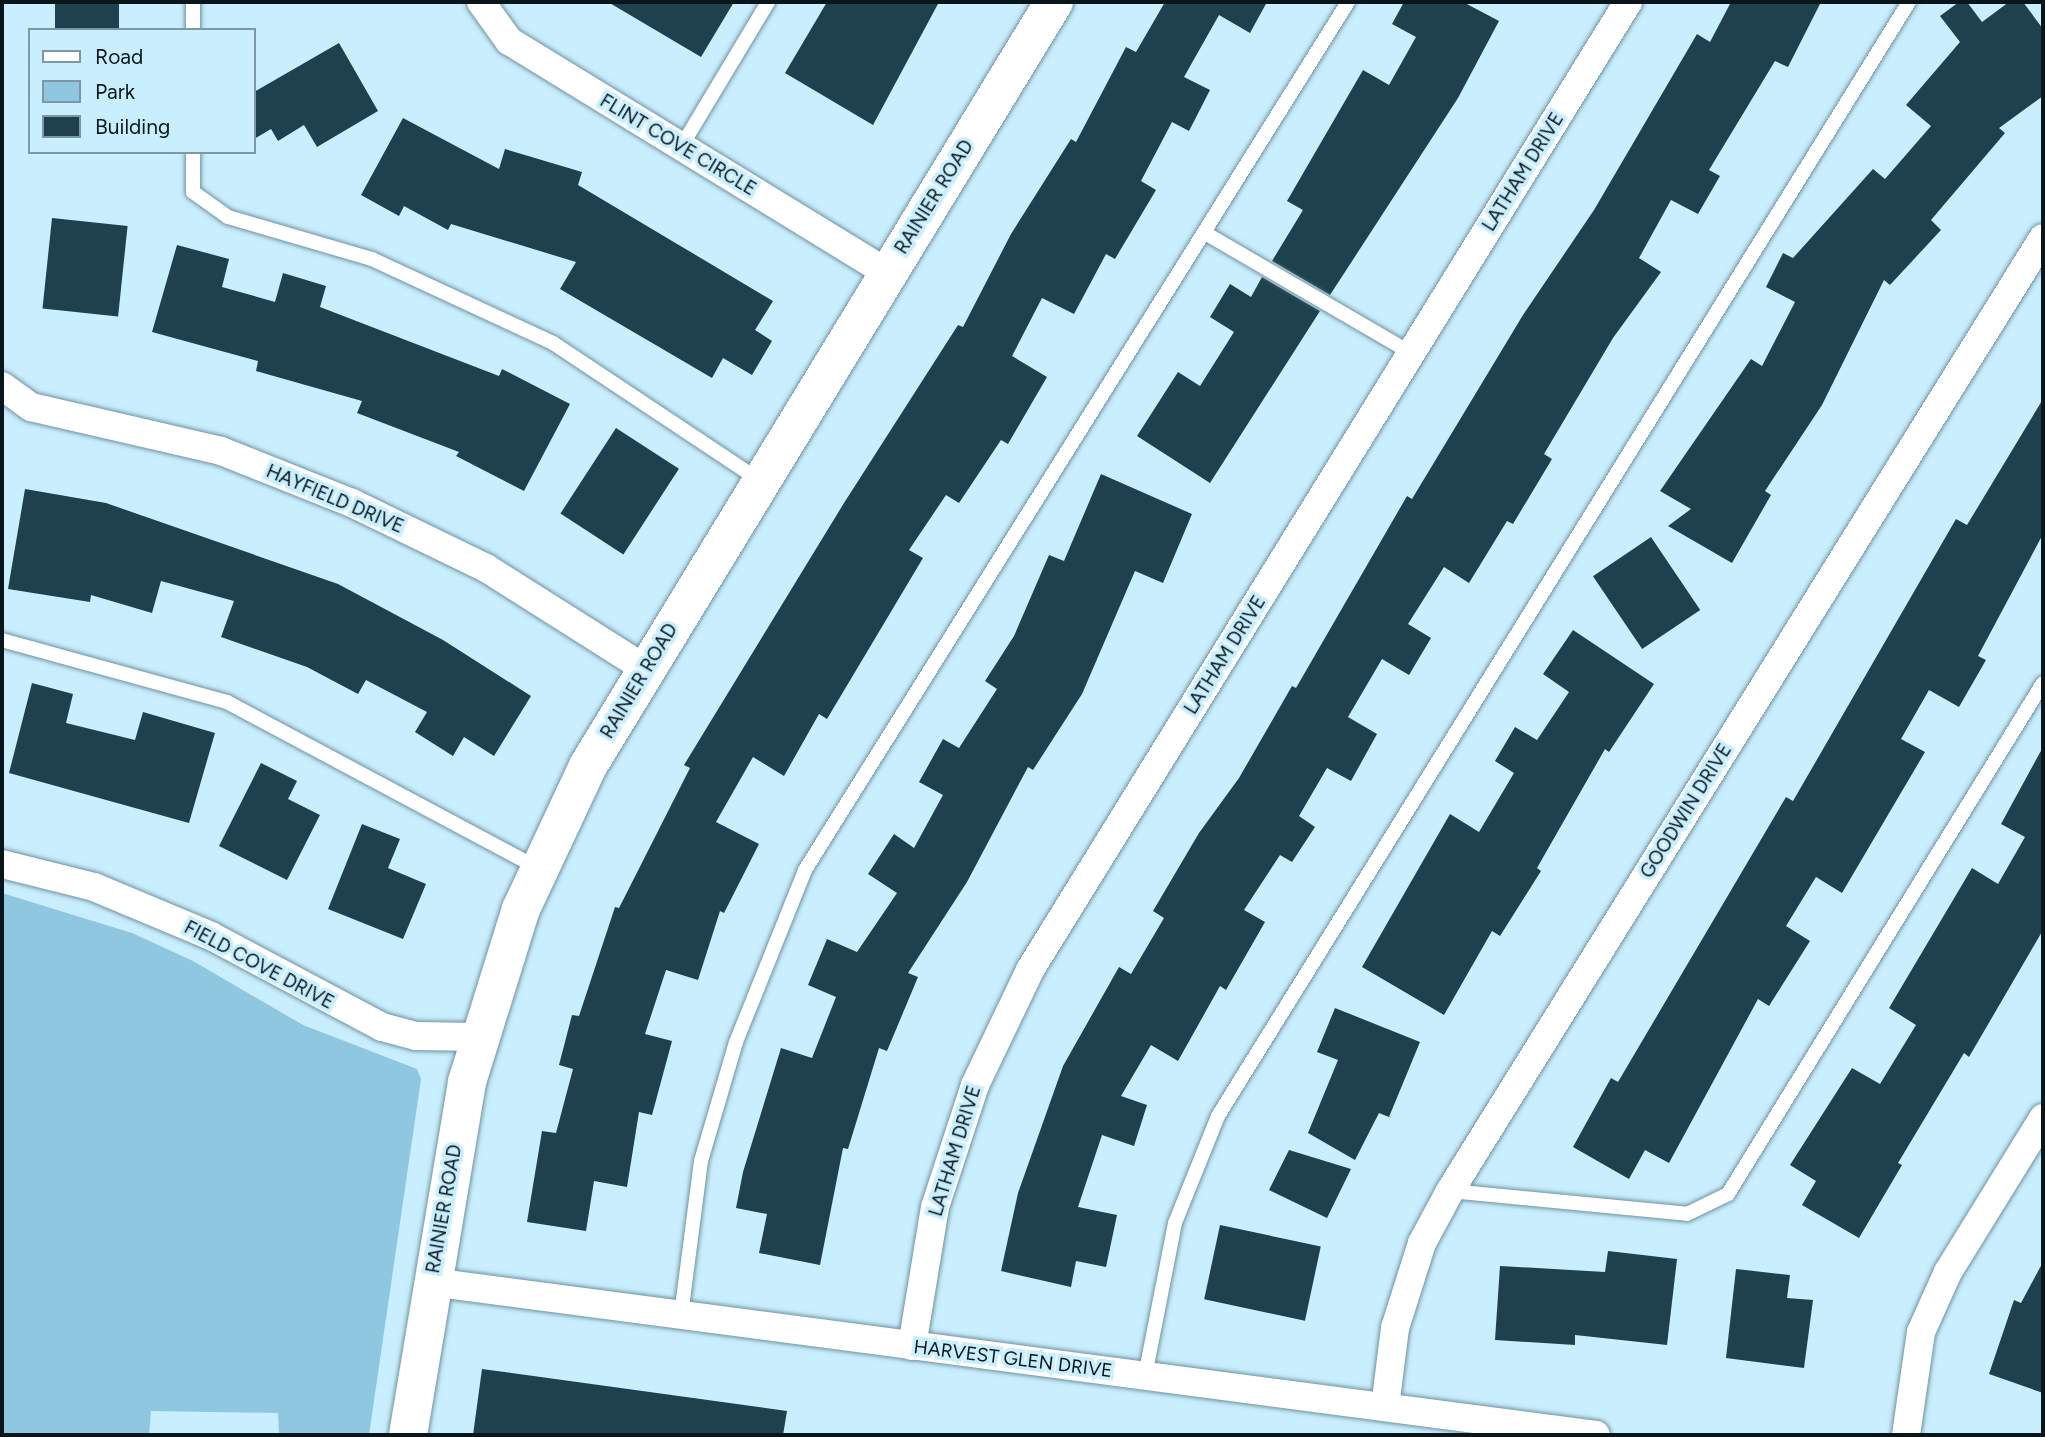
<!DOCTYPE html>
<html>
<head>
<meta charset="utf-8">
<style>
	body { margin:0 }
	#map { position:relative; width:2045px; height:1437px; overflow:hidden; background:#c9eefe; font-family:Figtree,sans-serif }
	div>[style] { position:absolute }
	.green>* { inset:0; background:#8fc7e0 }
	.building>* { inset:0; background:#1f404d; transform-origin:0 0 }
	.roads { filter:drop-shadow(0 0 2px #6f92a1) drop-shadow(0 0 2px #6f92a1) }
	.lane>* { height:14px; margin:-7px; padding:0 7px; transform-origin:7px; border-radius:7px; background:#fff }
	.street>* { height:28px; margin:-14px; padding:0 14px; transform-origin:14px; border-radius:14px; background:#fff }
	.secondary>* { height:38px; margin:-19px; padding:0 19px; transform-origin:19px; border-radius:19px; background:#fff }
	span { translate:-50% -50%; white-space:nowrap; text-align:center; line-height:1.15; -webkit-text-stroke:7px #c9eefe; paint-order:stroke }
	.street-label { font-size:19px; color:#08161c }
	.frame { position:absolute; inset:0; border:4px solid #08161c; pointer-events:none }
	.legend { position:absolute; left:28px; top:28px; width:228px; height:126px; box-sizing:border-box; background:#c9eefe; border:2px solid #7c98a4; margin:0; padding:9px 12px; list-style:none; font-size:21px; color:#08161c }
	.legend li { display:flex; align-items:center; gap:14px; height:35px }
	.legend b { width:35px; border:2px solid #7c98a4 }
</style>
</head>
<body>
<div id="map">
	<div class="green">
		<div style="clip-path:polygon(2px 893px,132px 933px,193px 961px,303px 1025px,417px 1069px,421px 1079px,369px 1435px,279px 1435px,278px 1413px,151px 1411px,149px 1435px,2px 1435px)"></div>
	</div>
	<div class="building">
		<div style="left:55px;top:2px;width:64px;height:28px"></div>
		<div style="clip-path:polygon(608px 2px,734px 2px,701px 57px)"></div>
		<div style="clip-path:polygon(827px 2px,939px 2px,873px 125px,785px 73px)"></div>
		<div style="clip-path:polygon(1165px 2px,1267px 2px,1250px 33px,1219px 15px,1184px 77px,1210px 90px,1189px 131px,1172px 122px,1141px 181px,1156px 190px,1115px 259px,1106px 254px,1074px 314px,1042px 298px,1012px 356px,1047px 377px,1008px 444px,1001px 440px,959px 503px,946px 495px,909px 550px,923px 558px,827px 719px,819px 714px,784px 776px,753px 757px,716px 822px,759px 844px,724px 913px,720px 911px,698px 980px,666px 970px,645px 1034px,672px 1041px,652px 1115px,639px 1112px,627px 1187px,594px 1181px,586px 1231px,527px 1222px,542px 1131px,556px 1133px,573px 1069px,559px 1065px,572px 1015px,579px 1016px,615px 907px,619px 908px,690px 768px,684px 765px,844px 503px,958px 325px,963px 327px,1011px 234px,1071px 139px,1076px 142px,1126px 47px,1136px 52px)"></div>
		<div style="clip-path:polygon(1404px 2px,1463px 2px,1499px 21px,1458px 98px,1330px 295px,1272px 261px,1303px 210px,1287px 201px,1363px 70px,1389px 85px,1416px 37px,1392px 24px)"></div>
		<div style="clip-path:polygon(1731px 2px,1821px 2px,1788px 67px,1775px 61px,1709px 170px,1720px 176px,1698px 214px,1671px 200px,1639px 258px,1661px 272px,1613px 338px,1544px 454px,1552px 459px,1513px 524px,1507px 521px,1469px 583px,1444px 567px,1408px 624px,1431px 638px,1409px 675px,1382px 659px,1348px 717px,1377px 734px,1351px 781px,1327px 768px,1299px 816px,1315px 827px,1292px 862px,1280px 855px,1244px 910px,1265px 922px,1226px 990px,1220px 986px,1178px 1061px,1151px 1045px,1121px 1096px,1147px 1105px,1134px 1146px,1102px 1135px,1078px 1207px,1117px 1215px,1106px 1267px,1076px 1261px,1071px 1287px,1001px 1271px,1018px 1193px,1063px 1066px,1119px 967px,1131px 974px,1164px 918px,1153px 911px,1199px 833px,1239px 778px,1292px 686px,1296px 688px,1407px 496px,1412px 499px,1523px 315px,1594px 210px,1697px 34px,1710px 42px)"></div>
		<div style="clip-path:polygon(1959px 2px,1967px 2px,1982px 22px,2009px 2px,2023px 2px,2043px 29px,2043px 96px,1999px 128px,2005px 133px,1931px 220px,1941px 230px,1890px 285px,1884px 280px,1822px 405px,1765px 491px,1771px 495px,1732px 563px,1668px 526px,1691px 509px,1660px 491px,1751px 359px,1762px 366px,1795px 302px,1766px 287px,1783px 253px,1793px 258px,1873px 169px,1885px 179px,1931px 126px,1906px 105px,1960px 42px,1940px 16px)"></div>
		<div style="clip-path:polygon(339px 43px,378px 111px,317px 147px,304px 125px,278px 141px,271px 129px,254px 139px,254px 92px)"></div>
		<div style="clip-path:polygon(403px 118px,499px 169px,505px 149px,582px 172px,578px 185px,773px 301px,755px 330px,772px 341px,752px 375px,723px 358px,712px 378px,560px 289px,576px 262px,451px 224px,448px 230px,404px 206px,399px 216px,361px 195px)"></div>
		<div style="left:52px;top:218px;width:76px;height:91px;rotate:6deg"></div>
		<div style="clip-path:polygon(177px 245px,229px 259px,222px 287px,275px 302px,283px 273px,326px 286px,320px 307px,499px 376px,502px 369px,570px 404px,524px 491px,456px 456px,459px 452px,357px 413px,362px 401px,256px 371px,258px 361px,152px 332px)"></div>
		<div style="clip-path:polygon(1262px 277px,1320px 311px,1210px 483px,1137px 436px,1178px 372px,1200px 386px,1234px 332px,1210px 317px,1230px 284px,1251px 297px)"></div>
		<div style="clip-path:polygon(2043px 399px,2043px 534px,1978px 656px,1986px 660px,1959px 707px,1929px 690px,1901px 739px,1925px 752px,1842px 893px,1816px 877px,1786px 926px,1810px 941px,1769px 1006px,1758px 999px,1669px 1163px,1645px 1150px,1629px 1179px,1573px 1147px,1611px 1078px,1618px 1082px,1786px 797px,1793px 801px,1956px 519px,1967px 525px)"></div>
		<div style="left:616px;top:428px;width:75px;height:102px;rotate:33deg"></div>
		<div style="clip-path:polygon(1101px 474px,1192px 514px,1163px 583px,1135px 571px,1082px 694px,1033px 770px,1028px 767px,967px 882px,908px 973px,918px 977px,887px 1051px,879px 1048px,848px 1149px,843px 1148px,820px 1265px,759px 1253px,767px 1214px,736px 1208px,743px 1172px,781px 1048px,812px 1058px,836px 997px,808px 985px,827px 939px,857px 952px,897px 893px,868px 874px,894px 834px,914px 848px,943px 795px,919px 782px,943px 739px,959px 748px,997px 689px,985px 681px,1014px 636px,1049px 555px,1064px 561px)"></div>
		<div style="clip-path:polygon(25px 489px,106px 503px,338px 584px,443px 640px,531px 696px,494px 756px,464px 737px,453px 756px,415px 732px,427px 712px,366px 680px,358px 694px,307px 667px,221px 637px,234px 601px,161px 581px,152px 613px,91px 595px,90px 602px,8px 589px)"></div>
		<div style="left:1651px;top:537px;width:88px;height:70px;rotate:56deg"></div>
		<div style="clip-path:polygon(1573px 630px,1654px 684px,1609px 752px,1605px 749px,1537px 868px,1541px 871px,1500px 936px,1492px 931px,1444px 1015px,1362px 967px,1450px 814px,1479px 832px,1514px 773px,1495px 761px,1515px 727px,1537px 740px,1569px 692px,1543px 674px)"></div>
		<div style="clip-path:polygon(32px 683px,73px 694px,66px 723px,135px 740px,143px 712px,215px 733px,189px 823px,9px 773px)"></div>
		<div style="clip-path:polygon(2043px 747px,2043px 930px,1969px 1057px,1964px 1053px,1898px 1163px,1902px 1165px,1859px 1238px,1802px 1205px,1816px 1181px,1790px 1165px,1852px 1068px,1880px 1084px,1916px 1025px,1889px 1008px,1972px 868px,1998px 884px,2025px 837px,2001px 824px)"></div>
		<div style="clip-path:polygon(261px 763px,297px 781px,288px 799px,320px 815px,287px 880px,219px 846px)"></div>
		<div style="clip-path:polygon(362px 824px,400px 839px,388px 868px,426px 884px,403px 939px,328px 909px)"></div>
		<div style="clip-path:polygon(1335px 1008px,1420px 1042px,1389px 1117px,1379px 1113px,1355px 1160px,1308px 1133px,1338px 1060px,1317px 1052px)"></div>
		<div style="clip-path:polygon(1289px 1150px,1351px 1169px,1327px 1218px,1269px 1190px)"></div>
		<div style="left:1220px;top:1225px;width:103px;height:76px;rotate:12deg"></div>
		<div style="clip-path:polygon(1608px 1251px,1677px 1259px,1667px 1345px,1575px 1335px,1575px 1345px,1495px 1340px,1500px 1266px,1605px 1272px)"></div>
		<div style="clip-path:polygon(2043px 1262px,2043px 1393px,1989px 1374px,2014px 1300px,2021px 1303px)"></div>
		<div style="clip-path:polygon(1736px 1269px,1790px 1275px,1787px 1298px,1813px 1300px,1804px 1368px,1726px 1358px)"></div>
		<div style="clip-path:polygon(482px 1369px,787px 1411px,783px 1435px,473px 1435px)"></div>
	</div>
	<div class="roads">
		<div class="lane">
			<div style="left:193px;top:2px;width:28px;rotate:90deg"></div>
			<div style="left:681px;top:147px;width:169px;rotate:-59deg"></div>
			<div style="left:193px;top:152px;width:40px;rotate:90deg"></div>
			<div style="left:193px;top:192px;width:43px;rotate:35.5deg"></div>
			<div style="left:228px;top:217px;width:150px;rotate:16.3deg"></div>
			<div style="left:372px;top:259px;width:200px;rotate:24.9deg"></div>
			<div style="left:553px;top:343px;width:247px;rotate:33.6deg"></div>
			<div style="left:1205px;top:233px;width:238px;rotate:30.2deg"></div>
			<div style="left:2px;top:640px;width:233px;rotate:15.4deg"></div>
			<div style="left:227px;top:702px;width:353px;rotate:28.1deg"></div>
			<div style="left:1450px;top:1191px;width:238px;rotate:5.5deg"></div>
			<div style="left:1687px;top:1214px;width:46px;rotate:-26deg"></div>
			<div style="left:1728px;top:1194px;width:600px;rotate:-58.35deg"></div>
			<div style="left:681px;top:1315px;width:155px;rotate:-82.6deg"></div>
			<div style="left:701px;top:1161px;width:124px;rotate:-73.6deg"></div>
			<div style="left:736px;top:1042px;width:185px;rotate:-68.1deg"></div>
			<div style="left:805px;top:870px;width:1024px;rotate:-57.97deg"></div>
			<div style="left:1145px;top:1376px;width:156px;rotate:-78.9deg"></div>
			<div style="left:1175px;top:1223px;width:115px;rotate:-68.1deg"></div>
			<div style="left:1218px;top:1116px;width:1311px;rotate:-58.19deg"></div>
		</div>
		<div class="street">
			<div style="left:481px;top:2px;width:48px;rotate:54.3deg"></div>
			<div style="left:509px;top:41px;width:444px;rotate:31.5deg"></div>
			<div style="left:2px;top:386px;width:36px;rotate:36deg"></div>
			<div style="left:31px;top:407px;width:195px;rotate:13deg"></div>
			<div style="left:221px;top:451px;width:141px;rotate:21.7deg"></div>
			<div style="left:352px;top:503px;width:149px;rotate:25.9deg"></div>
			<div style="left:486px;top:568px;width:189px;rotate:32.3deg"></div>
			<div style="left:2px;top:864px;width:95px;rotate:14deg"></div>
			<div style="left:94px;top:887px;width:127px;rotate:22.7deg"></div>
			<div style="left:211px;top:936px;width:194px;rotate:28deg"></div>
			<div style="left:382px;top:1027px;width:35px;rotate:15deg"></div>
			<div style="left:416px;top:1036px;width:62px;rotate:0.9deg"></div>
			<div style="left:431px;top:1282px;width:1175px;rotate:7.48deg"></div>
			<div style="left:912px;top:1346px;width:141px;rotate:-80.6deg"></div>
			<div style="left:935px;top:1207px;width:128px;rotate:-71.8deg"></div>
			<div style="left:975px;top:1085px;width:127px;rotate:-64.4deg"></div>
			<div style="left:1030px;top:970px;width:1138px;rotate:-58.29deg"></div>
			<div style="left:1385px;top:1407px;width:80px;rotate:-82.8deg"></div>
			<div style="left:1395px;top:1328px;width:89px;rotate:-72.4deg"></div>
			<div style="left:1422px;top:1243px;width:59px;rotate:-61.7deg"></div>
			<div style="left:1450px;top:1191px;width:1122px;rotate:-58.11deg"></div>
			<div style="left:1906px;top:1435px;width:104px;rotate:-81.7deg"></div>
			<div style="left:1921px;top:1332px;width:66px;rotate:-65.8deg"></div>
			<div style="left:1948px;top:1272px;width:181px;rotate:-58.3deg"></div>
		</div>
		<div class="secondary">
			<div style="left:408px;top:1435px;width:358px;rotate:-80.5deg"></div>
			<div style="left:467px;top:1082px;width:181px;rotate:-72.7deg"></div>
			<div style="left:521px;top:909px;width:158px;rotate:-64.9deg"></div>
			<div style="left:588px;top:766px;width:895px;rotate:-58.62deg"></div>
		</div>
	</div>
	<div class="street-label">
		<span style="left:678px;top:145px;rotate:31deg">FLINT COVE CIRCLE</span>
		<span style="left:1523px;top:172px;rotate:-58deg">LATHAM DRIVE</span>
		<span style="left:934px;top:197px;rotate:-58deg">RAINIER ROAD</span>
		<span style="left:335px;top:499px;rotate:23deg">HAYFIELD DRIVE</span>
		<span style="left:1225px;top:655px;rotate:-58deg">LATHAM DRIVE</span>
		<span style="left:639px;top:681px;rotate:-59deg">RAINIER ROAD</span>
		<span style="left:1686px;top:811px;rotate:-58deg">GOODWIN DRIVE</span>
		<span style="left:259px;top:965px;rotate:28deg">FIELD COVE DRIVE</span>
		<span style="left:955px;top:1151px;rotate:-73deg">LATHAM DRIVE</span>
		<span style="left:444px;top:1209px;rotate:-80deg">RAINIER ROAD</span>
		<span style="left:1013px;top:1359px;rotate:7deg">HARVEST GLEN DRIVE</span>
	</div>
	<div class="frame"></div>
	<ul class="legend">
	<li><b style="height:9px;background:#fff"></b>Road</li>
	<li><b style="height:19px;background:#8fc7e0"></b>Park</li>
	<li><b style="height:19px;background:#1f404d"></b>Building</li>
	</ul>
</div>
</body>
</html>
